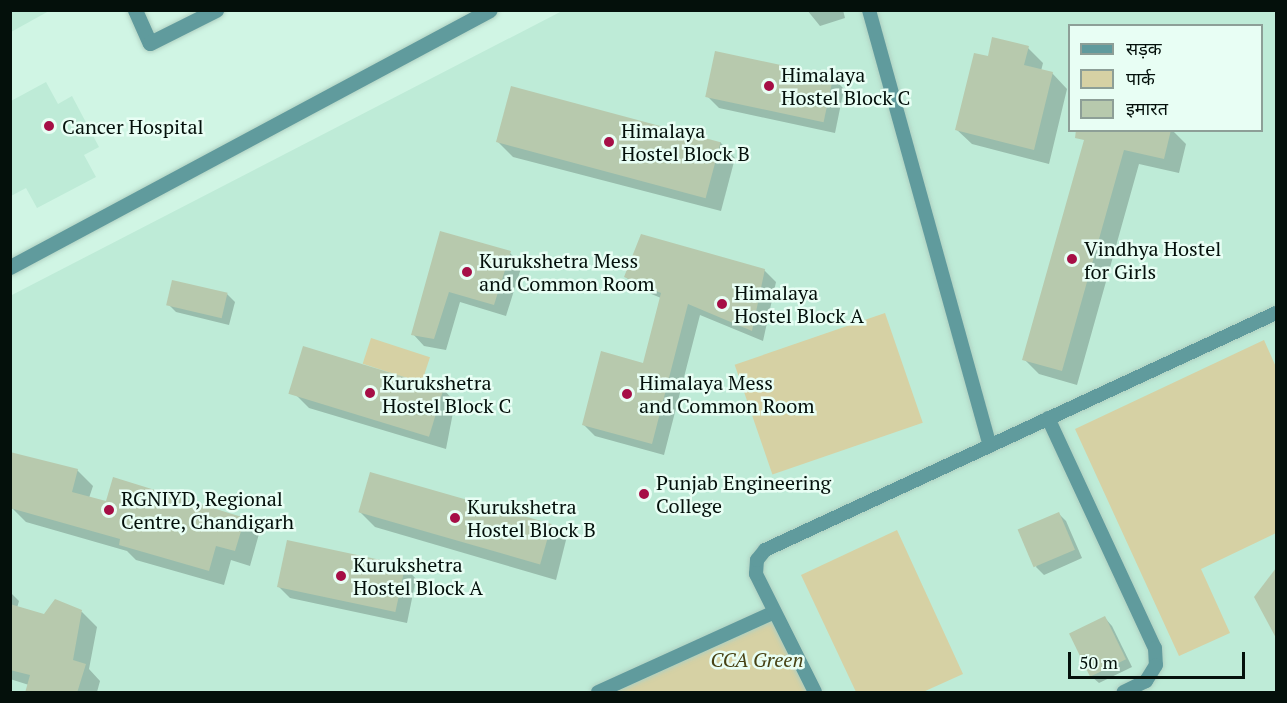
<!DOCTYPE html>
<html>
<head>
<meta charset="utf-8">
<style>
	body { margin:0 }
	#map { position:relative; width:1287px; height:703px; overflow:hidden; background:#d0f5e4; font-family:"PT Serif","Noto Sans Devanagari",serif }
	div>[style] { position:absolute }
	.built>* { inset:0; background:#beebd7 }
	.green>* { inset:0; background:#d6d1a4; transform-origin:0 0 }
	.shadow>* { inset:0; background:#0003 }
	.building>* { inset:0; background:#b7c9ad; transform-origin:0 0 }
	.roads { filter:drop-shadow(0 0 2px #afd0c1) drop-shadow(0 0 2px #afd0c1) }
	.lane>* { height:14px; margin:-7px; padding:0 7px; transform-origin:7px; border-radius:7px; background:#609b9d }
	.street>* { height:15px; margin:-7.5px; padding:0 7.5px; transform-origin:7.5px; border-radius:7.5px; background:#609b9d }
	.dots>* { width:16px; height:16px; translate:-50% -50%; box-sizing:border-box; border:3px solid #e8fef4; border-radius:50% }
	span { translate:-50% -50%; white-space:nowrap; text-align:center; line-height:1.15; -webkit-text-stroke:5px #e8fef4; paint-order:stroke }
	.poi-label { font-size:20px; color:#04100b }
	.left { translate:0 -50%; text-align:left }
	.park-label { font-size:20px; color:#474214; font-style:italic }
	.frame { position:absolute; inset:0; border:12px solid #04100b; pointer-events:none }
	.legend { position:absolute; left:1068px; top:24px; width:195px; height:108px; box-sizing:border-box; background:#e8fef4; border:2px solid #8d9f97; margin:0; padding:8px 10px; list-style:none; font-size:18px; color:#04100b }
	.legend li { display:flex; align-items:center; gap:12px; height:30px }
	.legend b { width:30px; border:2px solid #8d9f97 }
	.scale { position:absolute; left:1068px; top:652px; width:177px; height:27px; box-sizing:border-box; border:3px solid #04100b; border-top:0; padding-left:8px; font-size:18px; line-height:21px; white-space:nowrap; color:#04100b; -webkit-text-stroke:4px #e8fef4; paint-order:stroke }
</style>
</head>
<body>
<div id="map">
	<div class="built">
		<div style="clip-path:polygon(11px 10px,49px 10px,49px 11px,11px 32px)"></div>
		<div style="clip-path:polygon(evenodd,562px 11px,1276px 11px,1276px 692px,11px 692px,10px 296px,562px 11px,1070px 26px,1262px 26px,1262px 130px,1070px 130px,1070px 26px)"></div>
		<div style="clip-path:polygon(46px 82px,58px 104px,72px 96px,99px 147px,84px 155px,96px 177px,37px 208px,26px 188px,11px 196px,11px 101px)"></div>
	</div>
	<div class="green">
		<div style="left:885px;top:313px;width:116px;height:159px;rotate:71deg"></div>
		<div style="left:371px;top:338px;width:62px;height:27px;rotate:18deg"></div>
		<div style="clip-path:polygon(1264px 340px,1276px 367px,1276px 533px,1201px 569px,1230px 633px,1179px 656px,1075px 429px)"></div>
		<div style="clip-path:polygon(897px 530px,963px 674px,923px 692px,856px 692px,801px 575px)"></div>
		<div style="clip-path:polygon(772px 614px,812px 692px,603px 692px)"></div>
	</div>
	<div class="shadow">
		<div style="clip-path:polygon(807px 10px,843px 10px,845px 18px,820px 26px)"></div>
		<div style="clip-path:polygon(1028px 48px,1043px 63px,1041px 71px,1052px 73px,1067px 89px,1049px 164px,972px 144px,956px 129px,989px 58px)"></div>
		<div style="clip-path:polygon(832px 77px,844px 89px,835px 133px,719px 108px,707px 96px)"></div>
		<div style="clip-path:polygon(1089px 130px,1172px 130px,1186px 144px,1179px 173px,1139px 164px,1077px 385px,1039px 374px,1024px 359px)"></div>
		<div style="clip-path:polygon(498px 142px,720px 142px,735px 158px,721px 211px,513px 157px)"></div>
		<div style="clip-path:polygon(441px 233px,510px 253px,522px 265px,506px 316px,460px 302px,446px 350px,424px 346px,413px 334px)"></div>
		<div style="clip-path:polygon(764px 270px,776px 282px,763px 341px,700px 315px,664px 455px,595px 436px,583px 424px,644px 365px,661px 298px,637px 288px,625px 276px)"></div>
		<div style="clip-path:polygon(227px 294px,235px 302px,229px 325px,176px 312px,168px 304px)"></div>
		<div style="clip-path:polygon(444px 390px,455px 402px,446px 449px,309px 408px,297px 396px)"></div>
		<div style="clip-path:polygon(77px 470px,93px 486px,89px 498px,108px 503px,244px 519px,259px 534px,250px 566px,231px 560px,224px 585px,136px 560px,127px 551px,26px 522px,11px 507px)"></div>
		<div style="clip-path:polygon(360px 512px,551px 525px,566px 540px,556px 580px,375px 527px)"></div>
		<div style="clip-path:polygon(1058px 513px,1066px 521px,1082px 558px,1044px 575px,1036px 567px)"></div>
		<div style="clip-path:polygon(405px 567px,416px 579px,407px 623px,290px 598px,278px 586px)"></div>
		<div style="clip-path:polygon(1276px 571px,1276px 635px,1255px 597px)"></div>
		<div style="clip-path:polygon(10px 592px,19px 601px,17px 608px,44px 616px,82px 612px,97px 627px,89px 669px,100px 681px,97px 692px,27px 692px,29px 685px,10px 679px)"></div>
		<div style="clip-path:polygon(1105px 618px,1112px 626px,1132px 667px,1099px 683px,1091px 676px,1071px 635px)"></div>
	</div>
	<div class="building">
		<div style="clip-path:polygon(992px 37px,1029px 46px,1024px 65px,1053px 72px,1034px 150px,955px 130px,974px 53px,988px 56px)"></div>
		<div style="left:715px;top:51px;width:121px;height:47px;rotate:12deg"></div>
		<div style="left:511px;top:86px;width:217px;height:58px;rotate:15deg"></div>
		<div style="clip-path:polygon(1076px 130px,1171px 130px,1164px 159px,1124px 150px,1062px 371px,1022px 360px,1084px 140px,1075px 138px)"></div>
		<div style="clip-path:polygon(440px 231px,511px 251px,494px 305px,449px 292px,434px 339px,411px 335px)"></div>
		<div style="clip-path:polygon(641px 234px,765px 269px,752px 331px,688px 304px,652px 444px,582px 425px,601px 351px,643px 363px,661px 293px,624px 277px)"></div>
		<div style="left:172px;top:280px;width:57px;height:26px;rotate:13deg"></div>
		<div style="left:303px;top:346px;width:147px;height:50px;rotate:17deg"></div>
		<div style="clip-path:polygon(10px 452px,78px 469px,72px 492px,106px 501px,113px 477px,245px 518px,235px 551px,216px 546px,209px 571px,119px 545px,120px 539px,10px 508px)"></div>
		<div style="left:370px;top:472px;width:189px;height:42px;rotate:16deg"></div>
		<div style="left:1059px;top:512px;width:41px;height:45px;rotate:67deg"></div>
		<div style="left:287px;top:540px;width:121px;height:48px;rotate:12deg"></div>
		<div style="clip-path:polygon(1276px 568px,1276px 638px,1254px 597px)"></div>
		<div style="clip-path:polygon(55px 599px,82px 610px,73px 660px,86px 664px,77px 693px,25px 693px,30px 675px,10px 670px,10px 604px,44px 614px)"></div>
		<div style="left:1105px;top:616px;width:48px;height:40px;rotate:64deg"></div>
	</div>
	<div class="roads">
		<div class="lane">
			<div style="left:869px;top:10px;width:452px;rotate:74.5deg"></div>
			<div style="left:1048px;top:418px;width:254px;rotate:65.1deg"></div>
			<div style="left:1155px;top:648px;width:17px;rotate:87deg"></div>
			<div style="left:1156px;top:665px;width:19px;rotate:122deg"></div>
			<div style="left:1146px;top:681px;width:25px;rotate:154deg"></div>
			<div style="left:598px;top:692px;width:193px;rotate:-24.4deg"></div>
			<div style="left:815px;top:692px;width:132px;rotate:-116.6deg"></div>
			<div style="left:756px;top:574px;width:14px;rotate:-86deg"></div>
			<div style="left:757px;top:560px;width:13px;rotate:-51deg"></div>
			<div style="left:765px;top:550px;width:563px;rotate:-24.88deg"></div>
		</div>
		<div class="street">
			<div style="left:135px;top:10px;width:36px;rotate:66deg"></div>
			<div style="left:150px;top:43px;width:74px;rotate:-26.6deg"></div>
			<div style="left:10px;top:267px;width:544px;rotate:-28.17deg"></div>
		</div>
	</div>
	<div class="dots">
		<div style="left:769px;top:86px;background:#a60f46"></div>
		<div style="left:49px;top:126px;background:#a60f46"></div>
		<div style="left:609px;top:142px;background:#a60f46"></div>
		<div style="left:1072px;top:259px;background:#a60f46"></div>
		<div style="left:467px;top:272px;background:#a60f46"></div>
		<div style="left:722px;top:304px;background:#a60f46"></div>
		<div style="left:370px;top:393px;background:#a60f46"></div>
		<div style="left:627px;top:394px;background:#a60f46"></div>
		<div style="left:644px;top:494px;background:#a60f46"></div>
		<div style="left:109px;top:510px;background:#a60f46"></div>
		<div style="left:455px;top:518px;background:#a60f46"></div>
		<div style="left:341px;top:576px;background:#a60f46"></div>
	</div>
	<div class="poi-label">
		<span class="left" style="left:781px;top:86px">Himalaya<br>Hostel Block C</span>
		<span class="left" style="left:62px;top:126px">Cancer Hospital</span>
		<span class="left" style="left:621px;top:142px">Himalaya<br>Hostel Block B</span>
		<span class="left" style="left:1084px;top:260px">Vindhya Hostel<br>for Girls</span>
		<span class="left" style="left:479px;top:272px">Kurukshetra Mess<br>and Common Room</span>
		<span class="left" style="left:734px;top:304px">Himalaya<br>Hostel Block A</span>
		<span class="left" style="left:382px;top:394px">Kurukshetra<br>Hostel Block C</span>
		<span class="left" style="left:639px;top:394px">Himalaya Mess<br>and Common Room</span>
		<span class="left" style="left:656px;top:494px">Punjab Engineering<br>College</span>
		<span class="left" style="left:121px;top:510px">RGNIYD, Regional<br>Centre, Chandigarh</span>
		<span class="left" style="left:467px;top:518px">Kurukshetra<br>Hostel Block B</span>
		<span class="left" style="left:353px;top:576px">Kurukshetra<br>Hostel Block A</span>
	</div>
	<div class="park-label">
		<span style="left:757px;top:659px">CCA Green</span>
	</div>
	<div class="frame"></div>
	<ul class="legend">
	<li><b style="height:8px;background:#609b9d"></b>सड़क</li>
	<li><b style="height:16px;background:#d6d1a4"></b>पार्क</li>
	<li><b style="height:16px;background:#b7c9ad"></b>इमारत</li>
	</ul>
	<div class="scale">50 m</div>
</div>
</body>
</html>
